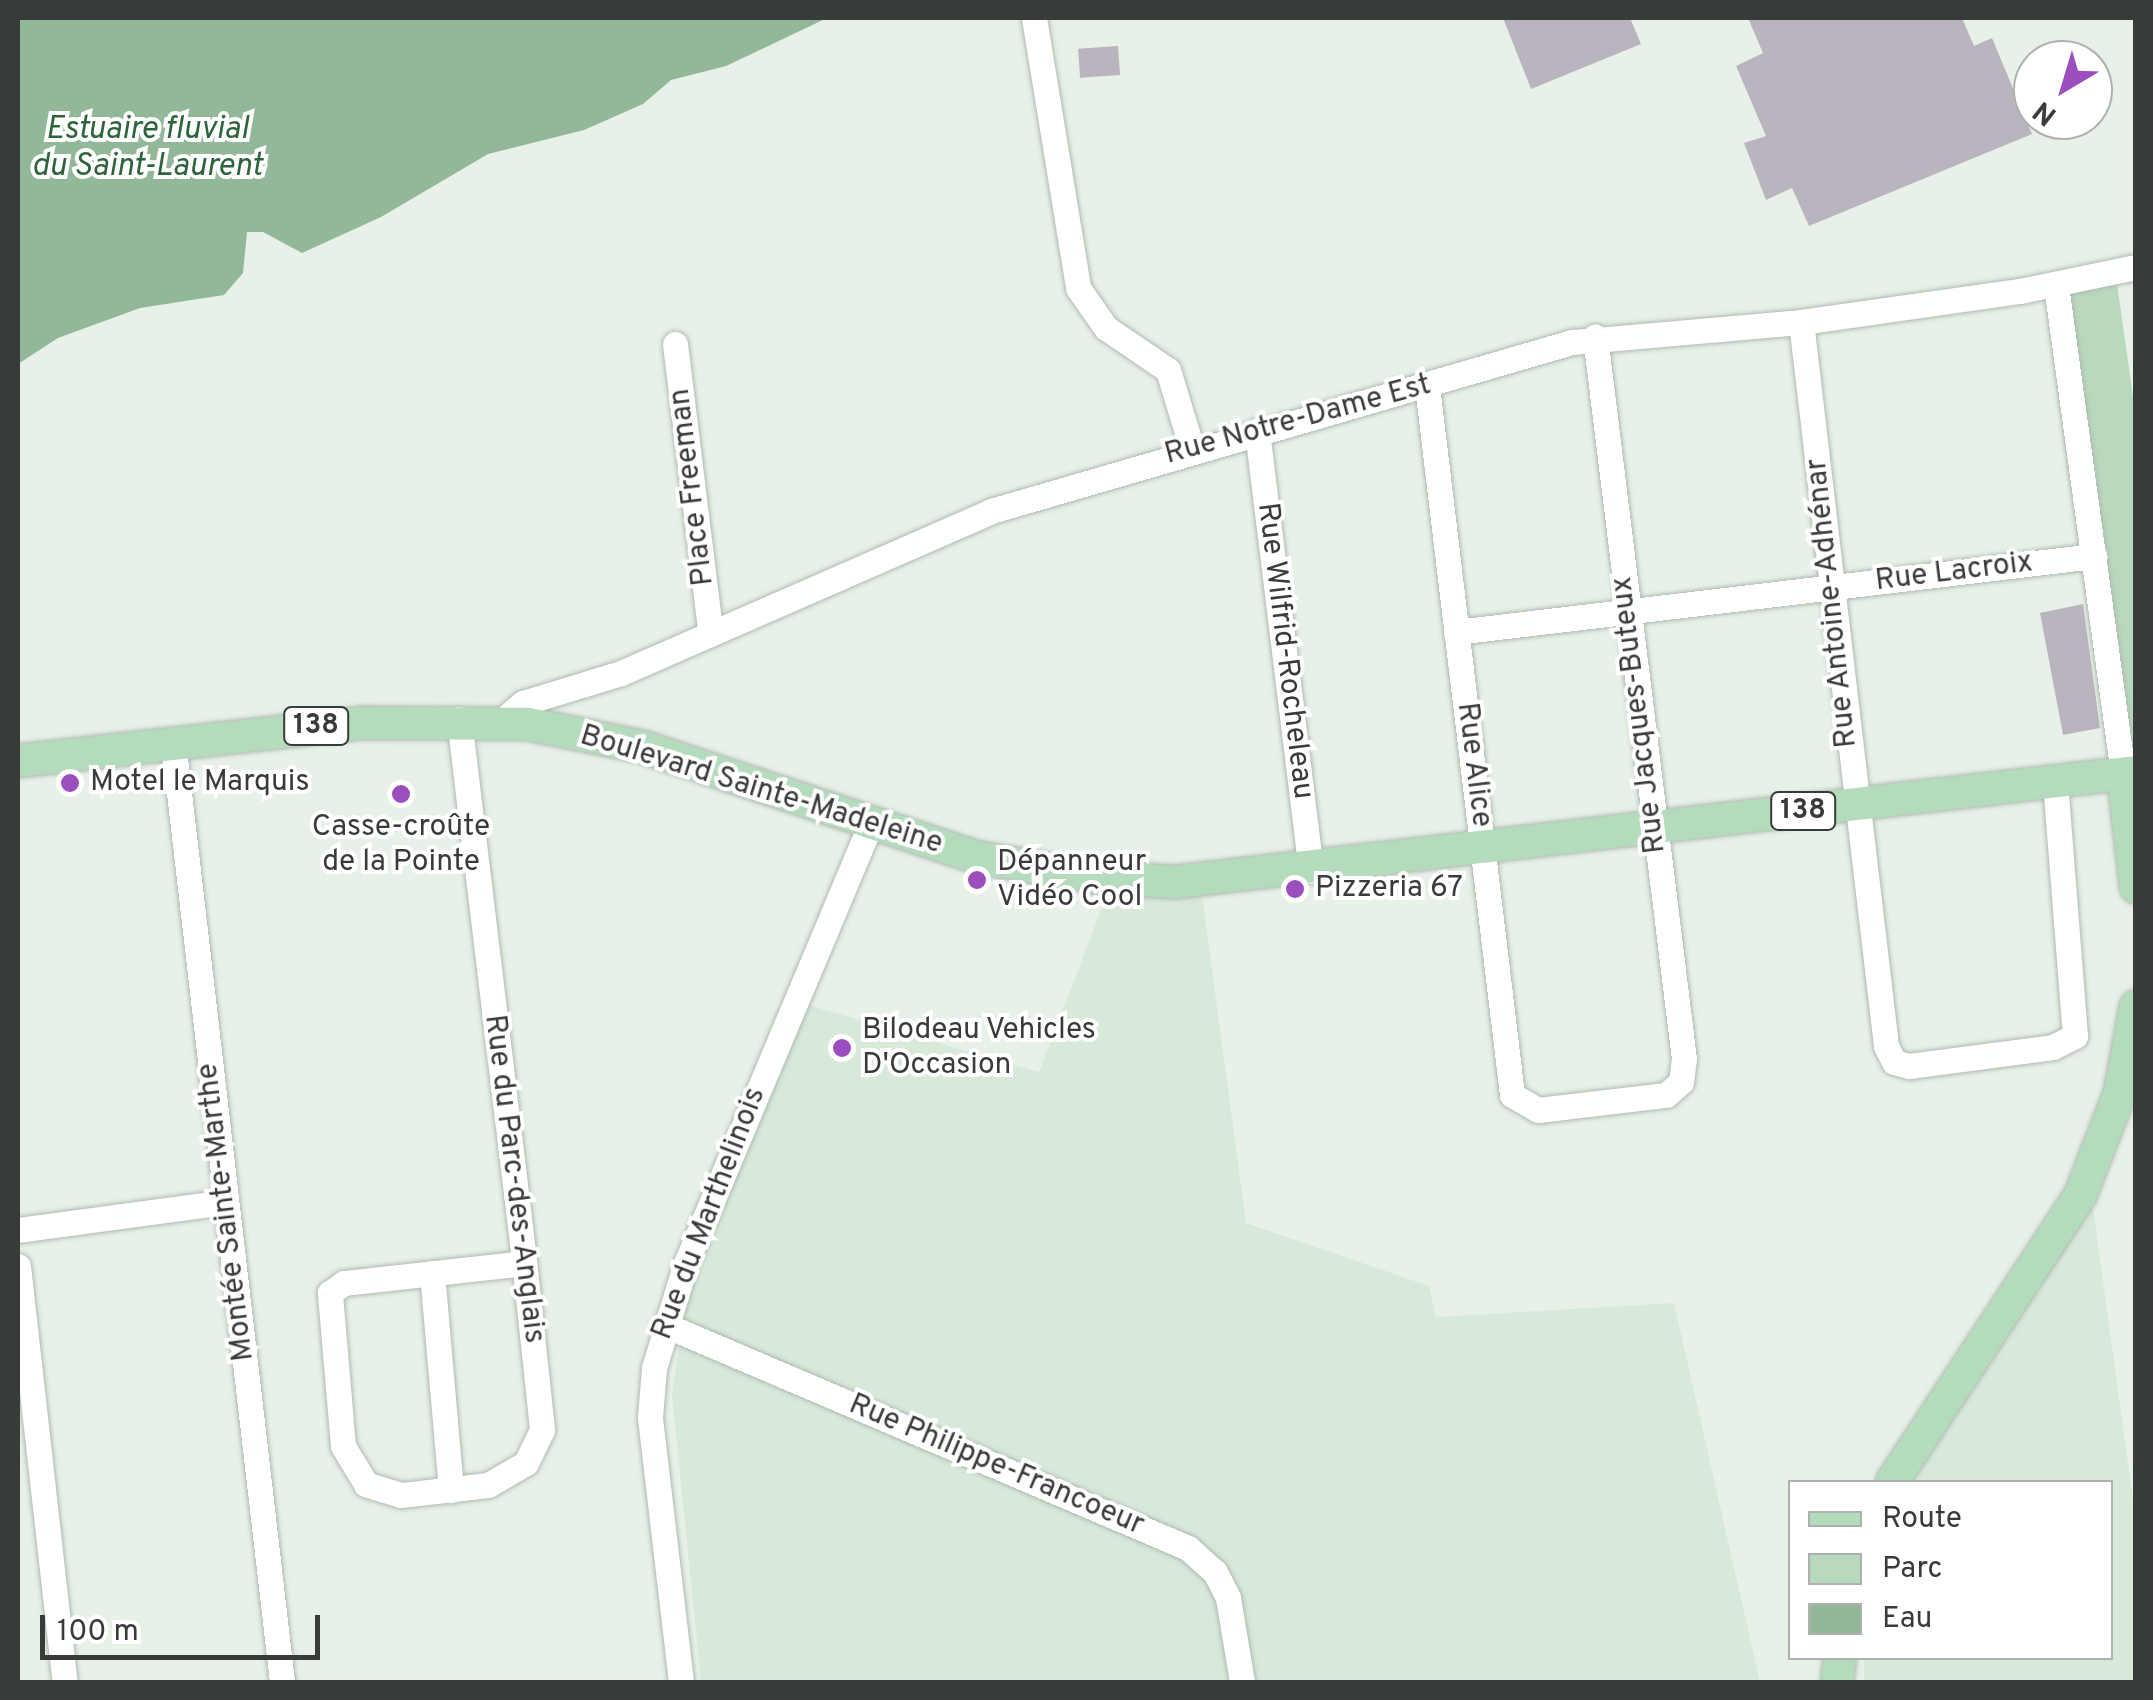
<!DOCTYPE html>
<html>
<head>
<meta charset="utf-8">
<style>
	body { margin:0 }
	#map { position:relative; width:2153px; height:1700px; overflow:hidden; background:#e7f1e8; font-family:Overpass,sans-serif }
	div>[style] { position:absolute }
	.built>* { inset:0; background:#d8e9da }
	.green>* { inset:0; background:#b8d9be }
	.water>* { inset:0; background:#93b799 }
	.building>* { inset:0; background:#bab4be; transform-origin:0 0 }
	.roads { filter:drop-shadow(0 0 2px #b0bab1) drop-shadow(0 0 2px #b0bab1) }
	.minor>* { height:25px; margin:-12.5px; padding:0 12.5px; transform-origin:12.5px; border-radius:12.5px; background:#fff }
	.major>* { height:32px; margin:-16px; padding:0 16px; transform-origin:16px; border-radius:16px; background:#b5dbbd }
	.dots>* { width:28px; height:28px; translate:-50% -50%; box-sizing:border-box; border:5px solid #fff; border-radius:50% }
	span { translate:-50% -50%; white-space:nowrap; text-align:center; line-height:1.15; -webkit-text-stroke:8px #fff; paint-order:stroke }
	.shield-label span { padding:2px 8px; background:#fff; border:2px solid; border-radius:8px; -webkit-text-stroke-width:0 }
	.shield-label { font-size:28px; color:#383c38; font-weight:700 }
	.street-label { font-size:30px; color:#383c38 }
	.poi-label { font-size:30px; color:#383c38 }
	.left { translate:0 -50%; text-align:left }
	.water-label { font-size:32px; color:#2e643c; font-style:italic }
	.frame { position:absolute; inset:0; border:20px solid #383c38; pointer-events:none }
	.legend { position:absolute; left:1788px; top:1480px; width:325px; height:180px; box-sizing:border-box; background:#fff; border:2px solid #afb1af; margin:0; padding:12px 18px; list-style:none; font-size:30px; color:#383c38 }
	.legend li { display:flex; align-items:center; gap:20px; height:50px }
	.legend b { width:50px; border:2px solid #afb1af }
	.north { position:absolute; left:2013px; top:40px; width:100px; height:100px; box-sizing:border-box; background:#fff; border:2px solid #afb1af; border-radius:50%; rotate:218deg; font-size:28px; font-weight:700; line-height:40px; text-align:center; color:#383c38 }
	.north::after { content:''; display:block; margin:auto; width:35px; height:45px; background:#9c4dbe; clip-path:polygon(50% 0,100% 100%,50% 72%,0 100%) }
	.scale { position:absolute; left:40px; top:1615px; width:280px; height:45px; box-sizing:border-box; border:5px solid #383c38; border-top:0; padding-left:12px; font-size:30px; line-height:35px; white-space:nowrap; color:#383c38; -webkit-text-stroke:8px #fff; paint-order:stroke }
</style>
</head>
<body>
<div id="map">
	<div class="built">
		<div style="clip-path:polygon(1111px 884px,1201px 887px,1246px 1223px,1429px 1286px,1436px 1317px,1674px 1303px,1760px 1682px,701px 1682px,672px 1394px,688px 1285px,808px 1005px,1039px 1072px)"></div>
		<div style="clip-path:polygon(2092px 1201px,2135px 1514px,2135px 1682px,1864px 1682px,1864px 1658px,2110px 1658px,2110px 1482px,1912px 1482px)"></div>
	</div>
	<div class="green">
		<div style="clip-path:polygon(2115px 270px,2136px 418px,2135px 765px,2127px 766px,2061px 279px)"></div>
	</div>
	<div class="water">
		<div style="clip-path:polygon(18px 18px,827px 18px,726px 66px,671px 80px,643px 104px,584px 130px,488px 154px,381px 217px,302px 253px,263px 232px,247px 232px,243px 273px,224px 295px,140px 308px,58px 338px,18px 364px)"></div>
	</div>
	<div class="building">
		<div style="clip-path:polygon(1503px 18px,1630px 18px,1641px 44px,1531px 89px)"></div>
		<div style="clip-path:polygon(1748px 18px,1962px 18px,1974px 46px,1992px 38px,2032px 134px,1809px 226px,1792px 188px,1766px 200px,1744px 143px,1766px 136px,1736px 66px,1763px 53px)"></div>
		<div style="left:1118px;top:46px;width:29px;height:40px;rotate:86deg"></div>
		<div style="clip-path:polygon(2083px 604px,2100px 728px,2063px 735px,2040px 613px)"></div>
	</div>
	<div class="roads">
		<div class="minor">
			<div style="left:1034px;top:18px;width:274px;rotate:80.7deg"></div>
			<div style="left:1078px;top:288px;width:49px;rotate:55deg"></div>
			<div style="left:1106px;top:328px;width:75px;rotate:34.1deg"></div>
			<div style="left:1168px;top:370px;width:83px;rotate:73.1deg"></div>
			<div style="left:2056px;top:285px;width:494px;rotate:82.2deg"></div>
			<div style="left:1801px;top:322px;width:729px;rotate:83.3deg"></div>
			<div style="left:1886px;top:1046px;width:18px;rotate:63deg"></div>
			<div style="left:1894px;top:1062px;width:16px;rotate:15deg"></div>
			<div style="left:1909px;top:1066px;width:145px;rotate:-7.5deg"></div>
			<div style="left:2053px;top:1047px;width:25px;rotate:-27deg"></div>
			<div style="left:2075px;top:1036px;width:255px;rotate:-94.5deg"></div>
			<div style="left:675px;top:344px;width:289px;rotate:83deg"></div>
			<div style="left:1427px;top:386px;width:714px;rotate:83.16deg"></div>
			<div style="left:1512px;top:1095px;width:30px;rotate:30deg"></div>
			<div style="left:1538px;top:1110px;width:129px;rotate:-6.7deg"></div>
			<div style="left:1666px;top:1095px;width:20px;rotate:-41deg"></div>
			<div style="left:1681px;top:1082px;width:23px;rotate:-83deg"></div>
			<div style="left:1684px;top:1059px;width:728px;rotate:-97.02deg"></div>
			<div style="left:1257px;top:431px;width:443px;rotate:83deg"></div>
			<div style="left:1456px;top:632px;width:643px;rotate:-6.79deg"></div>
			<div style="left:459px;top:719px;width:536px;rotate:83.14deg"></div>
			<div style="left:523px;top:1251px;width:180px;rotate:83.9deg"></div>
			<div style="left:542px;top:1430px;width:37px;rotate:116deg"></div>
			<div style="left:526px;top:1463px;width:44px;rotate:149.9deg"></div>
			<div style="left:488px;top:1485px;width:88px;rotate:173.4deg"></div>
			<div style="left:401px;top:1495px;width:37px;rotate:-163deg"></div>
			<div style="left:366px;top:1484px;width:44px;rotate:-121.2deg"></div>
			<div style="left:343px;top:1446px;width:154px;rotate:-94.9deg"></div>
			<div style="left:330px;top:1293px;width:17px;rotate:-36deg"></div>
			<div style="left:344px;top:1283px;width:181px;rotate:-6.3deg"></div>
			<div style="left:502px;top:721px;width:28px;rotate:-41deg"></div>
			<div style="left:523px;top:703px;width:102px;rotate:-17deg"></div>
			<div style="left:621px;top:673px;width:404px;rotate:-23.6deg"></div>
			<div style="left:991px;top:511px;width:605px;rotate:-16.22deg"></div>
			<div style="left:1572px;top:342px;width:230px;rotate:-5deg"></div>
			<div style="left:1801px;top:322px;width:221px;rotate:-8.1deg"></div>
			<div style="left:2020px;top:291px;width:118px;rotate:-11.7deg"></div>
			<div style="left:173px;top:741px;width:947px;rotate:83.39deg"></div>
			<div style="left:18px;top:1230px;width:209px;rotate:-7.7deg"></div>
			<div style="left:18px;top:1266px;width:419px;rotate:83.6deg"></div>
			<div style="left:432px;top:1273px;width:218px;rotate:85deg"></div>
			<div style="left:665px;top:1325px;width:569px;rotate:23.09deg"></div>
			<div style="left:1188px;top:1548px;width:36px;rotate:42deg"></div>
			<div style="left:1215px;top:1572px;width:29px;rotate:63deg"></div>
			<div style="left:1228px;top:1598px;width:85px;rotate:80.5deg"></div>
			<div style="left:681px;top:1682px;width:267px;rotate:-96.7deg"></div>
			<div style="left:650px;top:1417px;width:49px;rotate:-85.3deg"></div>
			<div style="left:654px;top:1368px;width:110px;rotate:-73.1deg"></div>
			<div style="left:686px;top:1263px;width:475px;rotate:-67.2deg"></div>
		</div>
		<div class="major">
			<div style="left:18px;top:761px;width:345px;rotate:-6.3deg"></div>
			<div style="left:361px;top:723px;width:167px;rotate:0.3deg"></div>
			<div style="left:528px;top:724px;width:117px;rotate:11.3deg"></div>
			<div style="left:643px;top:747px;width:350px;rotate:18.3deg"></div>
			<div style="left:975px;top:857px;width:120px;rotate:9.6deg"></div>
			<div style="left:1093px;top:877px;width:82px;rotate:3.5deg"></div>
			<div style="left:1175px;top:882px;width:967px;rotate:-6.53deg"></div>
			<div style="left:2123px;top:774px;width:114px;rotate:83.4deg"></div>
			<div style="left:1892px;top:1482px;width:342px;rotate:-56.7deg"></div>
			<div style="left:2080px;top:1196px;width:110px;rotate:-68.8deg"></div>
			<div style="left:2120px;top:1093px;width:88px;rotate:-79.6deg"></div>
			<div style="left:1837px;top:1682px;width:24px;rotate:-83deg"></div>
		</div>
	</div>
	<div class="dots">
		<div style="left:70px;top:783px;background:#9c4dbe"></div>
		<div style="left:401px;top:794px;background:#9c4dbe"></div>
		<div style="left:977px;top:880px;background:#9c4dbe"></div>
		<div style="left:1295px;top:889px;background:#9c4dbe"></div>
		<div style="left:842px;top:1048px;background:#9c4dbe"></div>
	</div>
	<div class="shield-label">
		<span style="left:316px;top:726px">138</span>
		<span style="left:1803px;top:811px">138</span>
	</div>
	<div class="street-label">
		<span style="left:1298px;top:421px;rotate:-15deg">Rue Notre-Dame Est</span>
		<span style="left:693px;top:487px;rotate:-97deg">Place Freeman</span>
		<span style="left:1954px;top:573px;rotate:-7deg">Rue Lacroix</span>
		<span style="left:1833px;top:603px;rotate:-96deg">Rue Antoine-Adhénar</span>
		<span style="left:1284px;top:651px;rotate:83deg">Rue Wilfrid-Rocheleau</span>
		<span style="left:1640px;top:715px;rotate:-97deg">Rue Jacques-Buteux</span>
		<span style="left:1473px;top:765px;rotate:83deg">Rue Alice</span>
		<span style="left:761px;top:791px;rotate:17deg">Boulevard Sainte-Madeleine</span>
		<span style="left:513px;top:1179px;rotate:83deg">Rue du Parc-des-Anglais</span>
		<span style="left:227px;top:1212px;rotate:-97deg">Montée Sainte-Marthe</span>
		<span style="left:710px;top:1214px;rotate:-69deg">Rue du Marthelinois</span>
		<span style="left:996px;top:1466px;rotate:23deg">Rue Philippe-Francoeur</span>
	</div>
	<div class="poi-label">
		<span class="left" style="left:90px;top:783px">Motel le Marquis</span>
		<span style="left:401px;top:845px">Casse-croûte<br>de la Pointe</span>
		<span class="left" style="left:997px;top:880px">Dépanneur<br>Vidéo Cool</span>
		<span class="left" style="left:1315px;top:889px">Pizzeria 67</span>
		<span class="left" style="left:862px;top:1048px">Bilodeau Vehicles<br>D'Occasion</span>
	</div>
	<div class="water-label">
		<span style="left:147px;top:149px">Estuaire fluvial<br>du Saint-Laurent</span>
	</div>
	<div class="frame"></div>
	<ul class="legend">
	<li><b style="height:12px;background:#b5dbbd"></b>Route</li>
	<li><b style="height:28px;background:#b8d9be"></b>Parc</li>
	<li><b style="height:28px;background:#93b799"></b>Eau</li>
	</ul>
	<div class="north">N</div>
	<div class="scale">100 m</div>
</div>
</body>
</html>
